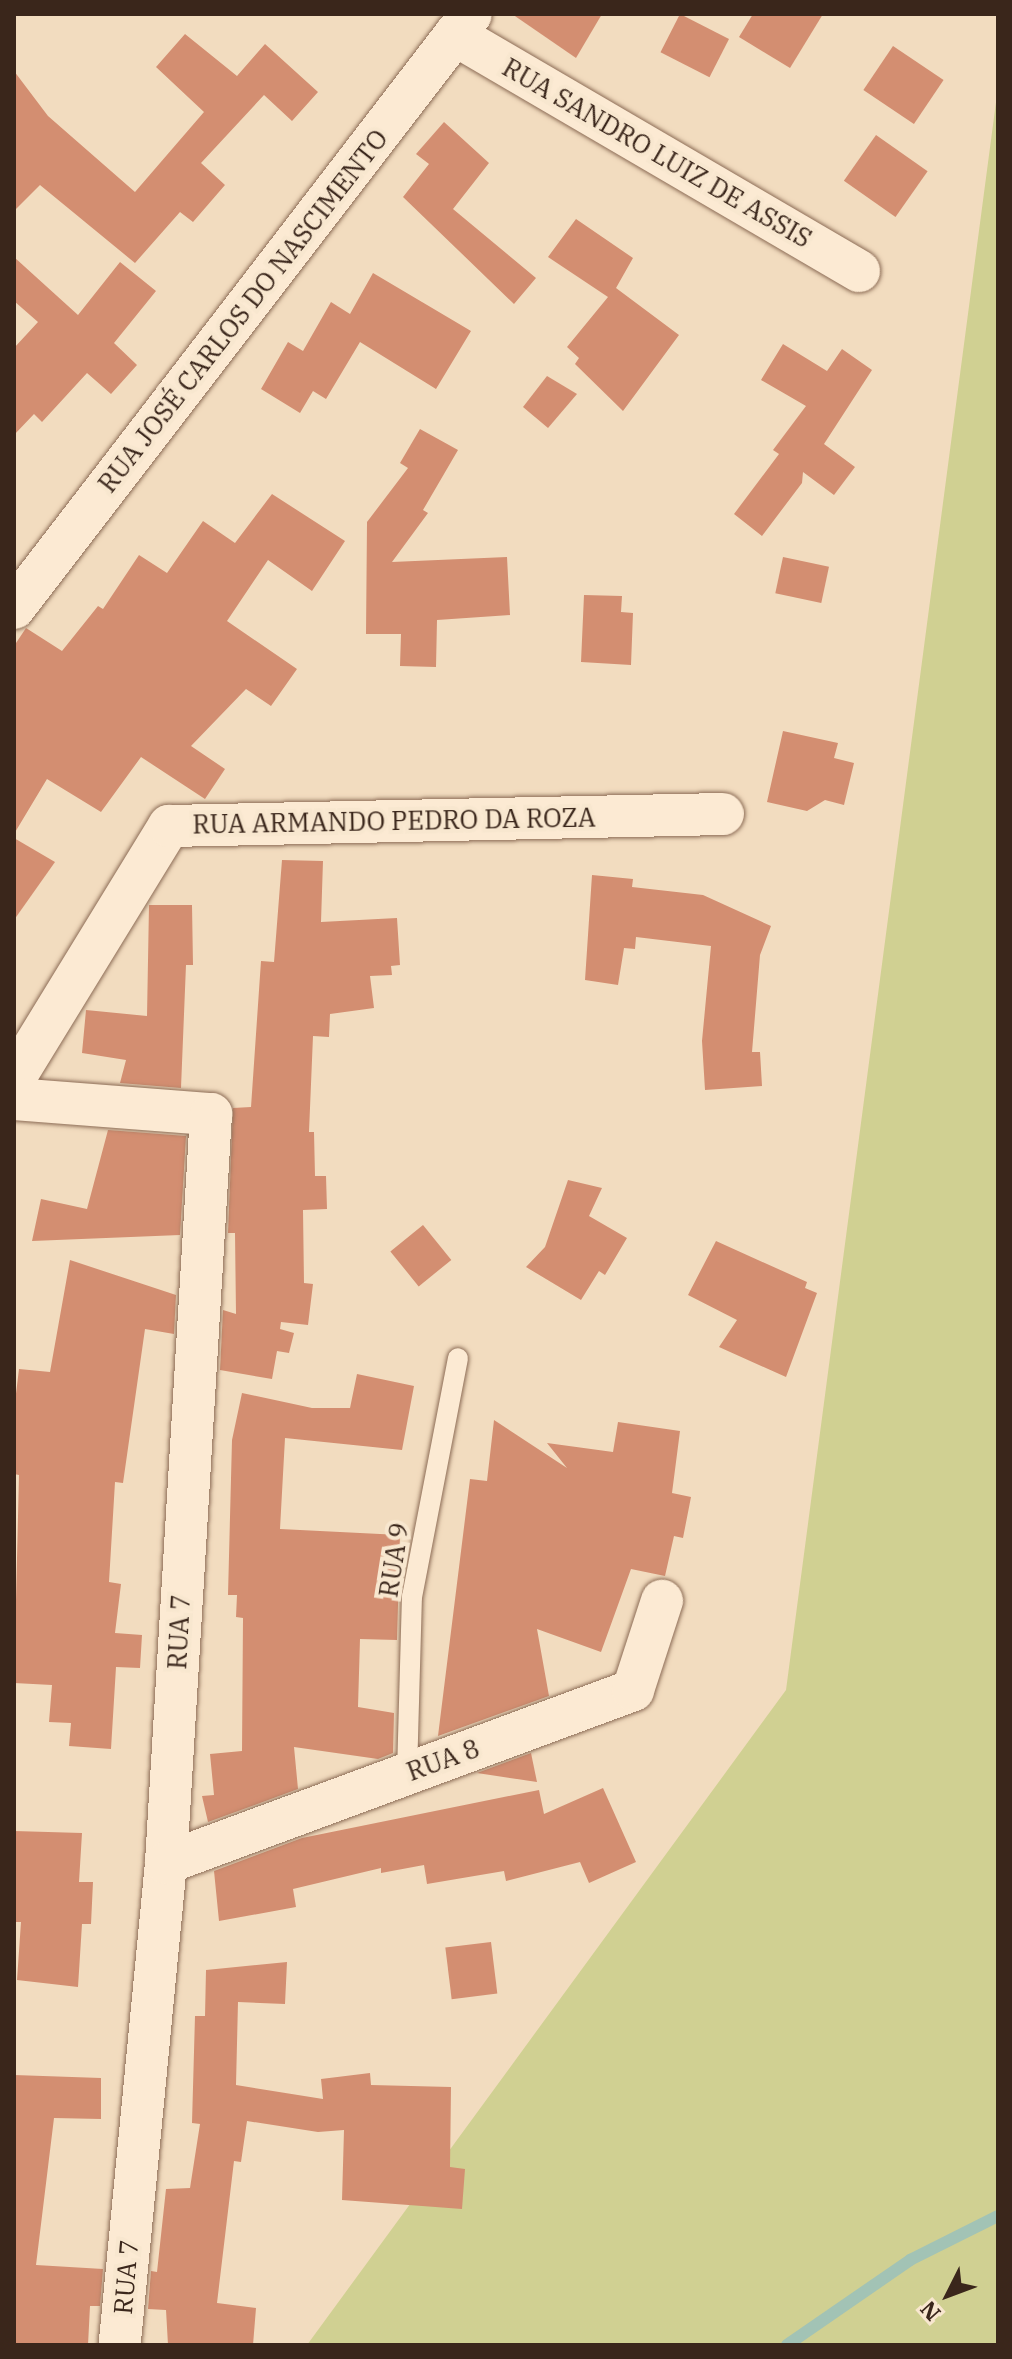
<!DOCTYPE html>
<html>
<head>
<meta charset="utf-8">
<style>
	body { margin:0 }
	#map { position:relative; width:1012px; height:2359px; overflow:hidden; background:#f2dcbf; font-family:"IBM Plex Serif",serif }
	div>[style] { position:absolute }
	.green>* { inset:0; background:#d0d092 }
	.stream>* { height:12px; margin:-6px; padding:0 6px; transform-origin:6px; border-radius:6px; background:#a2c3b5 }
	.building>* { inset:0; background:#d38e71; transform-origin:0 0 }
	.roads { filter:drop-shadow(0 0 2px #8c6c56) drop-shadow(0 0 2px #8c6c56) }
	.lane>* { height:20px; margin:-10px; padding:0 10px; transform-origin:10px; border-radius:10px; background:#fcead3 }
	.street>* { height:42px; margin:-21px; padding:0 21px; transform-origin:21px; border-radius:21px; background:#fcead3 }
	span { translate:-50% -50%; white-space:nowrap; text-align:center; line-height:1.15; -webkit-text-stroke:8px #f8e7cf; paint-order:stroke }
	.street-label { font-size:26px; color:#3a261b }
	.frame { position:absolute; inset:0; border:16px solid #3a261b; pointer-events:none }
	.north { position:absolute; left:908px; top:2255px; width:80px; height:80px; -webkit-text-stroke:6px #f8e7cf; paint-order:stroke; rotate:228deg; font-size:22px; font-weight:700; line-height:32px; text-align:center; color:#3a261b }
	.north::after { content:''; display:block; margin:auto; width:28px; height:36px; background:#3a261b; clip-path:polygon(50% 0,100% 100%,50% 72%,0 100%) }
</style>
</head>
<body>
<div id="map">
	<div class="green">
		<div style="clip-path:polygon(998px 87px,998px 2345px,307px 2345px,786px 1690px)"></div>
	</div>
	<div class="stream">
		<div style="left:787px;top:2345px;width:150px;rotate:-34.6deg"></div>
		<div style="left:910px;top:2260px;width:98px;rotate:-26.6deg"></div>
	</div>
	<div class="building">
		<div style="clip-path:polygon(512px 14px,602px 14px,576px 58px)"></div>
		<div style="left:680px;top:14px;width:55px;height:43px;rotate:27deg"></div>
		<div style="clip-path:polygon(753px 14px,823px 14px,790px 68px,739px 37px)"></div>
		<div style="clip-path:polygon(185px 34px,237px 76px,265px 44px,318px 92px,292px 121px,264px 95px,201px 163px,225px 185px,193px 222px,180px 212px,135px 263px,40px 185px,14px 211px,14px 71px,48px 116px,135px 192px,204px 112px,156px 67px)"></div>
		<div style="left:893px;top:46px;width:61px;height:53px;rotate:34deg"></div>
		<div style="clip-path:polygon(444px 122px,489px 163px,453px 209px,536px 278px,514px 304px,403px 197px,429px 164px,416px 154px)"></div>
		<div style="left:876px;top:135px;width:63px;height:56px;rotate:35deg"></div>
		<div style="clip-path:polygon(576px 219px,633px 258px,616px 288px,679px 335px,623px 411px,575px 364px,579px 358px,567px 347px,608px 297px,548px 257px)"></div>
		<div style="clip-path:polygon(14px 257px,78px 315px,120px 262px,156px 291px,114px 343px,137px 365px,111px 394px,87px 373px,42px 422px,34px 414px,14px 435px,14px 348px,38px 322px,14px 301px)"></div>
		<div style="clip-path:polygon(373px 273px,471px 331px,436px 389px,360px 342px,326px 399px,313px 391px,300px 413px,261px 389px,288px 342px,303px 351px,331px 302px,350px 314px)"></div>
		<div style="clip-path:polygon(783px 344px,827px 371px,842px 349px,872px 370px,824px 444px,855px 467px,834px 495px,803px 472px,802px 483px,762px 536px,734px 514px,779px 454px,773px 450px,806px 406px,761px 380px)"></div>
		<div style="clip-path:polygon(547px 376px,577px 394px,548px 428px,523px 407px)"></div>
		<div style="clip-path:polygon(420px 429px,458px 450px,423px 510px,428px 513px,392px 562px,507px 557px,510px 615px,437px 620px,436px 667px,400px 666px,401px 634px,366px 634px,367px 522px,408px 468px,400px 463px)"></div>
		<div style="clip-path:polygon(272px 494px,345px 541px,312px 591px,268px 560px,227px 621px,297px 669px,271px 706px,246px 689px,191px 746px,225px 769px,205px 799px,141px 757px,101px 812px,47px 779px,14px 834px,14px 646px,26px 628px,62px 651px,98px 606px,103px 609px,139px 555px,167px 573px,203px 521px,235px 543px)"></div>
		<div style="left:783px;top:557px;width:47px;height:37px;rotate:12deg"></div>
		<div style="clip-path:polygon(584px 595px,622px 596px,621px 612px,633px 613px,631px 665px,581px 662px)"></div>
		<div style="clip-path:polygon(783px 731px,838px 743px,834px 758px,854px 763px,844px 805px,825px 800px,807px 811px,767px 802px)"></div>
		<div style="clip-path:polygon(14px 838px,55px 862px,14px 920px)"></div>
		<div style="clip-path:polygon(282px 860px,323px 861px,321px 922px,397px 918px,400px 965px,391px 966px,392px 975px,370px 976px,374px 1008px,330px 1014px,329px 1037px,313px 1036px,309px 1132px,314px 1132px,315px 1176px,326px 1176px,327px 1209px,303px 1210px,304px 1283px,313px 1284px,308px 1325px,281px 1322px,280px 1329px,294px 1333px,289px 1353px,277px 1351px,272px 1379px,220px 1370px,223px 1310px,236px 1314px,235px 1233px,228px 1233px,233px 1108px,251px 1107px,261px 961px,274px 962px)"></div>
		<div style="clip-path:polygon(592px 875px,633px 879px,632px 887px,703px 895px,771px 926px,760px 955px,752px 1052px,760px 1052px,762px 1086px,705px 1090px,702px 1041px,711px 946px,636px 937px,635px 949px,624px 948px,618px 985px,585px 980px)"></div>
		<div style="clip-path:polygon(149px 905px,192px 905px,193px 965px,186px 965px,181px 1088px,120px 1083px,126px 1060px,82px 1053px,86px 1010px,147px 1016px)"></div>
		<div style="clip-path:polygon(108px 1130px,186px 1136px,180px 1235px,32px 1241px,41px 1199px,87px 1209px)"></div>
		<div style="clip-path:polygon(568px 1180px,602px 1188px,589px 1216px,627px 1238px,605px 1275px,599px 1271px,581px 1300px,526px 1267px,545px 1247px)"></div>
		<div style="left:423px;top:1225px;width:45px;height:42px;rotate:51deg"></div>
		<div style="clip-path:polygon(716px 1241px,807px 1282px,805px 1288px,817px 1293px,786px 1377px,719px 1347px,737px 1320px,688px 1295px)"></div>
		<div style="clip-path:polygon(70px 1260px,176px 1295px,174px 1334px,145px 1329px,123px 1483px,115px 1482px,109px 1582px,121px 1584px,115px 1633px,142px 1635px,140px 1668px,116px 1667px,111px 1749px,69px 1746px,71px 1723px,49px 1722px,52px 1685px,14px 1683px,19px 1475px,14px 1474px,14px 1410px,19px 1369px,50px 1372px)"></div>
		<div style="clip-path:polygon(357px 1374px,414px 1386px,402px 1450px,285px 1438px,280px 1529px,400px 1535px,397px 1640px,360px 1639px,358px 1707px,394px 1713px,393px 1753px,378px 1759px,294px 1747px,298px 1789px,208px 1822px,202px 1796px,214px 1795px,210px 1754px,242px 1751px,243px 1618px,236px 1617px,237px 1595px,228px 1595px,232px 1440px,242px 1393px,312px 1408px,350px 1408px)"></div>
		<div style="clip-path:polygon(494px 1420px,567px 1468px,547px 1443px,613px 1452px,618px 1422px,680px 1431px,672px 1493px,691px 1497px,683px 1538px,674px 1536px,665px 1576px,631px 1569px,601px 1652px,537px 1629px,549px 1696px,438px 1736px,470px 1479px,487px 1481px)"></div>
		<div style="clip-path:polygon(531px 1753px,537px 1782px,477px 1773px)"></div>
		<div style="clip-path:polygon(603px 1788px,636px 1862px,589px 1883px,580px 1862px,506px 1881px,504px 1871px,427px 1884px,424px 1865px,381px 1873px,381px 1868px,293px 1889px,296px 1907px,219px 1921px,214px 1871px,302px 1838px,539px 1790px,544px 1814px)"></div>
		<div style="clip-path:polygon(14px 1831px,82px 1833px,79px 1882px,93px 1882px,91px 1924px,82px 1924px,78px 1987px,17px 1980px,21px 1922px,14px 1922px)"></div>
		<div style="left:491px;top:1942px;width:52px;height:46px;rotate:83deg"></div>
		<div style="clip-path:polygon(287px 1962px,285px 2004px,238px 2002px,236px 2085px,323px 2099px,321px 2079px,370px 2073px,371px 2085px,451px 2087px,450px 2167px,465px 2169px,462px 2209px,342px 2200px,344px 2130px,318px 2132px,247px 2121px,241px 2162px,234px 2161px,217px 2303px,256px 2308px,253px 2345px,168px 2345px,166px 2310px,148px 2309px,151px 2271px,157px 2272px,166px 2189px,190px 2188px,200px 2124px,192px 2123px,195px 2016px,205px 2016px,206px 1970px)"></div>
		<div style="clip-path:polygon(14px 2075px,101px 2078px,101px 2119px,54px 2118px,36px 2265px,103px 2269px,100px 2306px,90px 2306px,88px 2345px,14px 2345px)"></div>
	</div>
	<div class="roads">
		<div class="lane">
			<div style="left:407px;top:1774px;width:177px;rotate:-88.4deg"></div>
			<div style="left:412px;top:1597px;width:243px;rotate:-79.1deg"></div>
		</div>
		<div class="street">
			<div style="left:455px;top:35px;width:468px;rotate:30.3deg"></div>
			<div style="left:14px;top:608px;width:749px;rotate:-52.43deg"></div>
			<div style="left:14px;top:1079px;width:297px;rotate:-58.5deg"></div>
			<div style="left:169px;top:826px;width:554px;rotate:-1.24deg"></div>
			<div style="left:14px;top:1099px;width:198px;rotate:4.4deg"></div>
			<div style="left:211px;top:1114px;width:750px;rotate:93.44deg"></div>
			<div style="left:166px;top:1863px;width:484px;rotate:95.5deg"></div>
			<div style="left:166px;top:1863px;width:498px;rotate:-20.3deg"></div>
			<div style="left:633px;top:1690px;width:94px;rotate:-72deg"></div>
		</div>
	</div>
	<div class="street-label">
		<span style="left:657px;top:153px;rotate:30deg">RUA SANDRO LUIZ DE ASSIS</span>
		<span style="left:243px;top:311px;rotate:-52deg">RUA JOSÉ CARLOS DO NASCIMENTO</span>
		<span style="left:394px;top:821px;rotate:-1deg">RUA ARMANDO PEDRO DA ROZA</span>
		<span style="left:394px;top:1560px;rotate:-81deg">RUA 9</span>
		<span style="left:179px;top:1632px;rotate:-87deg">RUA 7</span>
		<span style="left:443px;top:1760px;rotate:-20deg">RUA 8</span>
		<span style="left:126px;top:2277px;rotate:-85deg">RUA 7</span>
	</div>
	<div class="frame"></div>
	<div class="north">N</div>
</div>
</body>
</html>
